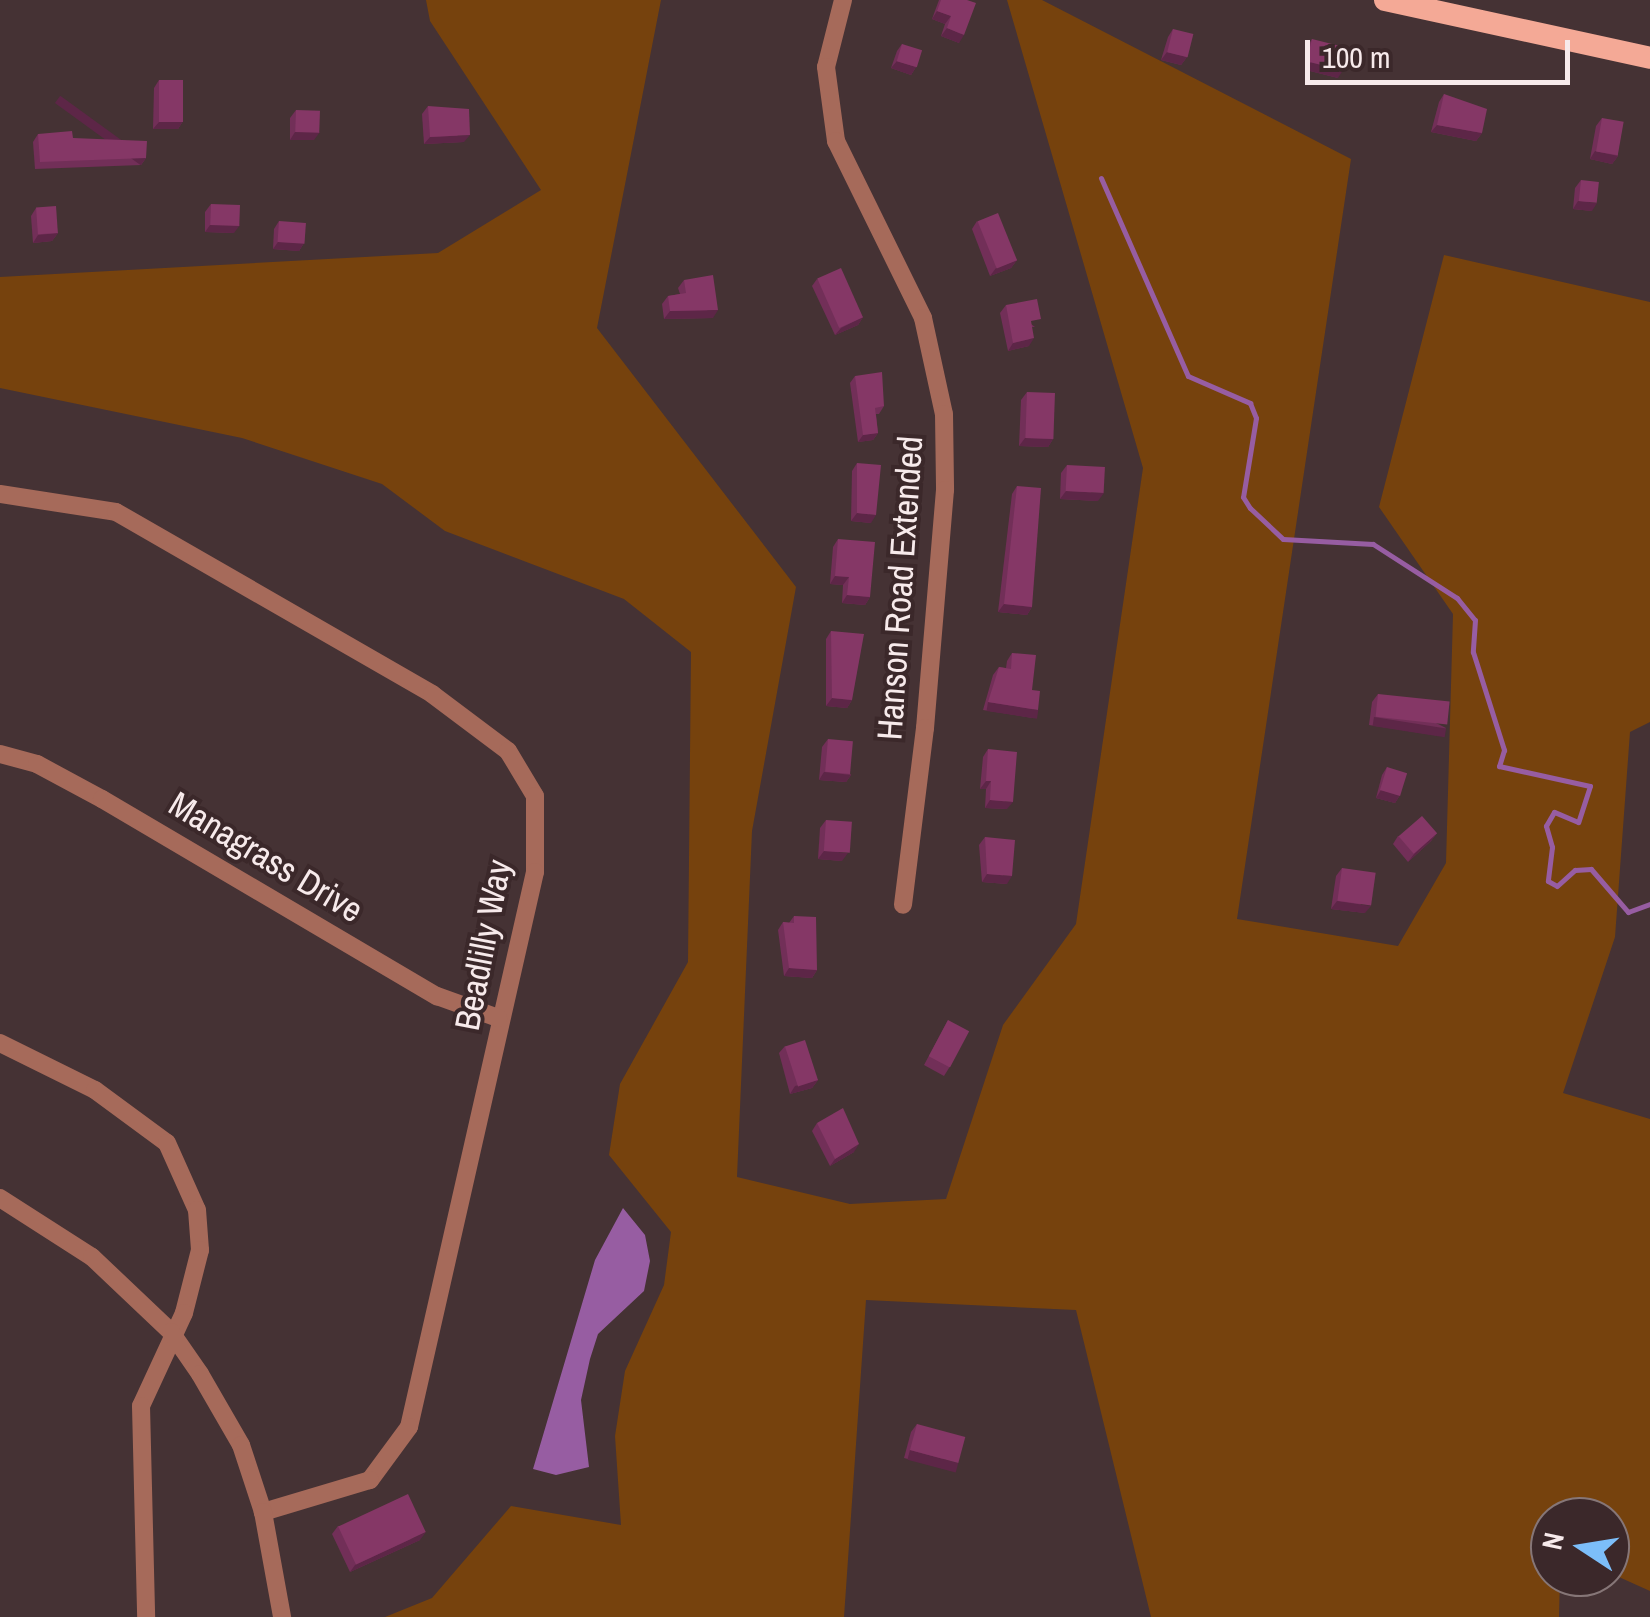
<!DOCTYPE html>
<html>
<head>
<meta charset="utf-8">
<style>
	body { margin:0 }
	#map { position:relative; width:1650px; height:1617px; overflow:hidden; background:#453234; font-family:"Archivo Narrow",sans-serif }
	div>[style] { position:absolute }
	.green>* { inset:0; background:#76420d }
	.water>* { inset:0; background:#975da2 }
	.stream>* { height:5px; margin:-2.5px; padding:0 2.5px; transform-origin:2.5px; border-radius:2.5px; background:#975da2 }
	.minor>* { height:18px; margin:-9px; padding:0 9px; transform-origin:9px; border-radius:9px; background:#a66a5a }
	.major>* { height:22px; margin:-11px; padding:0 11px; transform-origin:11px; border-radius:11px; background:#f4a996 }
	.wall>* { inset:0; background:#722f58 }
	.shaded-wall>* { inset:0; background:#5d2647; transform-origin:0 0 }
	.building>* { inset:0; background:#853766; transform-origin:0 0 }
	span { translate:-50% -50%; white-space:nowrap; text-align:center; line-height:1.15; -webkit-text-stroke:8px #3b282a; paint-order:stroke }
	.street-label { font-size:35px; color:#f7eaeb }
	.north { position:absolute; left:1530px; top:1497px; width:100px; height:100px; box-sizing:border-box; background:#3b282a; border:2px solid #867677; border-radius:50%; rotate:282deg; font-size:28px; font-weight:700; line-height:40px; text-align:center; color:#f7eaeb }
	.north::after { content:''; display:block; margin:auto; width:35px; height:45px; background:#7cbef9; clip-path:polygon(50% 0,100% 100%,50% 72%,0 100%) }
	.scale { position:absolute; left:1305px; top:40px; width:265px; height:45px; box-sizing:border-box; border:5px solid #f7eaeb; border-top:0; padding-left:12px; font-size:30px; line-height:35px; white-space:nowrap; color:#f7eaeb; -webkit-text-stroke:8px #3b282a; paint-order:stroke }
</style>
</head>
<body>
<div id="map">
	<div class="green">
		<div style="clip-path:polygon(426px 0,661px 0,597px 328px,796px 587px,752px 831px,737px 1177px,850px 1204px,946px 1199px,1003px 1025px,1076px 924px,1143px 468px,1007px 0,1042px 0,1351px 159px,1237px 919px,1398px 946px,1446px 863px,1453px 614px,1379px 507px,1444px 255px,1650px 302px,1650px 722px,1630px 732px,1615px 937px,1563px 1093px,1650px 1119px,1650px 1591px,1610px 1573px,1610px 1517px,1550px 1517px,1550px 1577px,1560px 1577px,1559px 1617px,1151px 1617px,1076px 1310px,866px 1300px,844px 1617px,385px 1617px,432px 1598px,511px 1506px,621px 1525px,615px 1436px,625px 1371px,664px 1285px,671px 1232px,609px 1155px,620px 1084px,688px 962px,691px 652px,624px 599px,445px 531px,382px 484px,242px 438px,0 388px,0 277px,438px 253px,541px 190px,430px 21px)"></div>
	</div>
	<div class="water">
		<div style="clip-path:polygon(623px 1208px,645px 1235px,650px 1261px,644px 1291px,598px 1334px,590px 1359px,581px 1400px,589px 1467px,556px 1475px,533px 1469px,595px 1260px)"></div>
	</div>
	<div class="stream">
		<div style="left:1101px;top:178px;width:216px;rotate:66.3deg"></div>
		<div style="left:1188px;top:376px;width:68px;rotate:23.5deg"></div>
		<div style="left:1250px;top:403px;width:16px;rotate:68deg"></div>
		<div style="left:1256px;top:418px;width:80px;rotate:99.3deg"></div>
		<div style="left:1243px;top:497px;width:13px;rotate:58deg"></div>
		<div style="left:1250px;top:508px;width:45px;rotate:43.2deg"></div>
		<div style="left:1283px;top:539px;width:90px;rotate:3.2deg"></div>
		<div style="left:1373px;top:544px;width:100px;rotate:32.7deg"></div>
		<div style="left:1457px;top:598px;width:28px;rotate:51deg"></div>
		<div style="left:1475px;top:620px;width:32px;rotate:94deg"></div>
		<div style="left:1473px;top:652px;width:103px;rotate:72.4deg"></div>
		<div style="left:1504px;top:750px;width:17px;rotate:107deg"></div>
		<div style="left:1499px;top:766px;width:93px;rotate:12.4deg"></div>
		<div style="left:1590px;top:786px;width:38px;rotate:108deg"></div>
		<div style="left:1578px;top:822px;width:26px;rotate:-157deg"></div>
		<div style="left:1554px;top:812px;width:16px;rotate:120deg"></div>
		<div style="left:1546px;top:826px;width:22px;rotate:74deg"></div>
		<div style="left:1552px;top:847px;width:34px;rotate:97deg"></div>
		<div style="left:1548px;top:881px;width:10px;rotate:29deg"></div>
		<div style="left:1557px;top:886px;width:24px;rotate:-42deg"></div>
		<div style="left:1575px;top:870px;width:16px;rotate:-4deg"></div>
		<div style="left:1591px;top:869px;width:57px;rotate:49.3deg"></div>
		<div style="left:1628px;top:912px;width:23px;rotate:-20deg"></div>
	</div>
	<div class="minor">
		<div style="left:843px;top:0;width:69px;rotate:104.2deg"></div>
		<div style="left:826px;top:67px;width:75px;rotate:82.3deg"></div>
		<div style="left:836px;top:141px;width:197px;rotate:63.8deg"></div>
		<div style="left:923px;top:318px;width:98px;rotate:77.7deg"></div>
		<div style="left:944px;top:414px;width:76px;rotate:89.2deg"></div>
		<div style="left:945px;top:490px;width:239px;rotate:94.8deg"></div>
		<div style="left:925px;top:728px;width:178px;rotate:97.1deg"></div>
		<div style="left:0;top:494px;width:117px;rotate:8.8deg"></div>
		<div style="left:116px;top:512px;width:365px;rotate:29.9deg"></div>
		<div style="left:432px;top:694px;width:95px;rotate:36.9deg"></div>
		<div style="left:508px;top:751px;width:52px;rotate:59deg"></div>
		<div style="left:535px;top:796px;width:76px;rotate:90deg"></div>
		<div style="left:535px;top:872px;width:569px;rotate:102.79deg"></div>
		<div style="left:409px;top:1427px;width:66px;rotate:126.3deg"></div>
		<div style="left:370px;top:1480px;width:112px;rotate:163.3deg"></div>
		<div style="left:0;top:754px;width:38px;rotate:15deg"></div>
		<div style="left:37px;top:764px;width:74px;rotate:28.3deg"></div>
		<div style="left:102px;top:799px;width:389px;rotate:30.5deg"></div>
		<div style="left:437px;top:996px;width:65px;rotate:19.8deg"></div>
		<div style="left:0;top:1043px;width:106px;rotate:26.3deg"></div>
		<div style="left:95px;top:1090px;width:89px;rotate:36.4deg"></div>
		<div style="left:167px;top:1143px;width:73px;rotate:65.9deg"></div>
		<div style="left:197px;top:1210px;width:40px;rotate:85.7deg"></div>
		<div style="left:200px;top:1250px;width:65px;rotate:104.3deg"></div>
		<div style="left:184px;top:1313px;width:102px;rotate:114.8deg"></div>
		<div style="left:141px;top:1406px;width:211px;rotate:88.6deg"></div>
		<div style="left:0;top:1198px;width:109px;rotate:32.7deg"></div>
		<div style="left:92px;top:1257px;width:109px;rotate:43.5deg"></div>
		<div style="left:171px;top:1332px;width:51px;rotate:55.4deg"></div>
		<div style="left:200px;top:1374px;width:82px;rotate:60deg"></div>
		<div style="left:241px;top:1445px;width:71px;rotate:71.8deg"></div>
		<div style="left:263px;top:1512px;width:107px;rotate:79.7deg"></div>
	</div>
	<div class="major">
		<div style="left:1385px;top:0;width:271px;rotate:12.3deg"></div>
	</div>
	<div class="wall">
		<div style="clip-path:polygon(939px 0,967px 0,959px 43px,941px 36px,945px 24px,932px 19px)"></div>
		<div style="clip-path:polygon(1173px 29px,1187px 57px,1181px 65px,1161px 60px,1168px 37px)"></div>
		<div style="clip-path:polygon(1312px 39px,1338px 78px,1306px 70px,1307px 47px)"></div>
		<div style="clip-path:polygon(902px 44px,916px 67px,911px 75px,891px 68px,897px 51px)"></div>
		<div style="clip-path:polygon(159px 80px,183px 121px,178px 129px,153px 129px,154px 88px)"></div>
		<div style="clip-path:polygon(1444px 94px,1482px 133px,1476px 141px,1431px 132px,1439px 102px)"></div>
		<div style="clip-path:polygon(428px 106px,464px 142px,424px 144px,422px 114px)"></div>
		<div style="clip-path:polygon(296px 110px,314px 140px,290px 140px,290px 118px)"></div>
		<div style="clip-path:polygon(1602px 118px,1618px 156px,1612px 164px,1590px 159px,1596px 126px)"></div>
		<div style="clip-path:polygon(38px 134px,73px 138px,146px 158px,141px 165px,35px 169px,33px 142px)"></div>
		<div style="clip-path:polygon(1581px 180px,1592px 211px,1573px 209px,1575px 188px)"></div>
		<div style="clip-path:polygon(211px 204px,234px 233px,205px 232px,205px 212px)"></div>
		<div style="clip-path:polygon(36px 208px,58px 233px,52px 241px,33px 243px,31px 216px)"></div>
		<div style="clip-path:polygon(279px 221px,304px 243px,299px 251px,273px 249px,274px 229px)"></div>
		<div style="clip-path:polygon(977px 221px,1017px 260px,1011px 268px,990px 276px,972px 229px)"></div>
		<div style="clip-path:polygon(817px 279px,863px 317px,858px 325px,835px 335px,812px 286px)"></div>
		<div style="clip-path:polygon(684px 280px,713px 318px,664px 319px,662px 304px,668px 296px,680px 294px,678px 288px)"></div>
		<div style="clip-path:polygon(1006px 305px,1035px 327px,1032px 327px,1029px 346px,1008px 351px,1000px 313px)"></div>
		<div style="clip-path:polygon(855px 376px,884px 406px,879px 414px,876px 414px,878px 433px,873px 440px,858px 442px,850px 383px)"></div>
		<div style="clip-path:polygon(1027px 392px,1053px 439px,1048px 447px,1019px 446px,1021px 400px)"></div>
		<div style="clip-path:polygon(857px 463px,871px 523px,851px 521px,852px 471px)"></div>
		<div style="clip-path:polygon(1067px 465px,1098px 501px,1060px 499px,1061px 473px)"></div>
		<div style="clip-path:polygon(1017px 486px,1032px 607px,1027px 615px,998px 612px,1012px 494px)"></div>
		<div style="clip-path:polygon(838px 539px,870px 597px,865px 605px,842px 603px,843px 585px,830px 584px,833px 547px)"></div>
		<div style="clip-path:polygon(831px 631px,852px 700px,847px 708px,826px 706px,826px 639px)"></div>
		<div style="clip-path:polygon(1012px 653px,1032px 690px,1033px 718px,983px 710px,993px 675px,999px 667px,1006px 668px,1007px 661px)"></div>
		<div style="clip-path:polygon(1378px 694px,1446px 728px,1440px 736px,1369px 725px,1372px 702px)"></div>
		<div style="clip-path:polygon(828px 739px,851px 775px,846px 782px,819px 780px,822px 747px)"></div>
		<div style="clip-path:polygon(988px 749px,1007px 809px,985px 808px,986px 789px,980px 789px,983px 757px)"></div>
		<div style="clip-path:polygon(1387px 767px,1400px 795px,1395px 803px,1376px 798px,1382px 775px)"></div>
		<div style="clip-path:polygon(826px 820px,842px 861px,818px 859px,820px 828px)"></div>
		<div style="clip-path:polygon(1437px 833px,1431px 841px,1408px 862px,1393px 844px,1398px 836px)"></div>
		<div style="clip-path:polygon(985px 837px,1007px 884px,982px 882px,979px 845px)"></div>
		<div style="clip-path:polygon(1342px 868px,1365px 913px,1331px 909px,1336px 876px)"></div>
		<div style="clip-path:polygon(794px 916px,817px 970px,812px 978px,784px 976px,778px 930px,783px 922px,789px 923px)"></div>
		<div style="clip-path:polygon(948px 1020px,949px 1068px,944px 1076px,924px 1065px)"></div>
		<div style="clip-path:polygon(785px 1046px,818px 1080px,812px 1088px,790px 1094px,779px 1053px)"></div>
		<div style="clip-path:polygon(817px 1123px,854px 1152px,830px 1166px,812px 1131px)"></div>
		<div style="clip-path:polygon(917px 1424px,952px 1471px,904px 1458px,911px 1432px)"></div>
		<div style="clip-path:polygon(338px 1526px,420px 1540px,350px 1572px,332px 1534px)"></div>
	</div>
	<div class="shaded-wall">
		<div style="clip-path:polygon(937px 11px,951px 16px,945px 24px,932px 19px)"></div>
		<div style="clip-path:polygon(947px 28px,964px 35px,959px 43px,941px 36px)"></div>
		<div style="clip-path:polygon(1167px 52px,1187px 57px,1181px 65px,1161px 60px)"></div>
		<div style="clip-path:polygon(897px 61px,916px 67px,911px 75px,891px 68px)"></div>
		<div style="clip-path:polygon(1311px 62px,1343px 70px,1338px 78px,1306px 70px)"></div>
		<div style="clip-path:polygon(183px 121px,178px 129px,153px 129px,159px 122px)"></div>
		<div style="clip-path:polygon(1437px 125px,1482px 133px,1476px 141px,1431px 132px)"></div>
		<div style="clip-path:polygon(295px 132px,320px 132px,314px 140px,290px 140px)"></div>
		<div style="clip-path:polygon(470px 135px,464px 142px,424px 144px,430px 137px)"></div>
		<div style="clip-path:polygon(1595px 151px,1618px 156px,1612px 164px,1590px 159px)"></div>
		<div style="left:146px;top:158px;width:9px;height:106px;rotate:126deg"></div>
		<div style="clip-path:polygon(1578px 201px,1597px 203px,1592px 211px,1573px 209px)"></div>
		<div style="clip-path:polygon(210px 225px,240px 225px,234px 233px,205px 232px)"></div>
		<div style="clip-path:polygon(58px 233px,52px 241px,33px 243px,38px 235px)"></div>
		<div style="clip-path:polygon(278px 242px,304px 243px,299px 251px,273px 249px)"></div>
		<div style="clip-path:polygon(1017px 260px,1011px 268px,990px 276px,996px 268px)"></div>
		<div style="clip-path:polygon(718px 310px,713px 318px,664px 319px,670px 311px)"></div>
		<div style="clip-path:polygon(863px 317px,858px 325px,835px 335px,841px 328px)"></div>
		<div style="clip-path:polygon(1034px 338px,1029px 346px,1008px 351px,1013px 343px)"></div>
		<div style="clip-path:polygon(878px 433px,873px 440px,858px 442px,863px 435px)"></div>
		<div style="clip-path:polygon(1025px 438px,1053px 439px,1048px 447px,1019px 446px)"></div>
		<div style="clip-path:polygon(1066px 491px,1104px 493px,1098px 501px,1060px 499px)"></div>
		<div style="clip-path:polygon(857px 513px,876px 515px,871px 523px,851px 521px)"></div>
		<div style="clip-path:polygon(835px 576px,849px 577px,843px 585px,830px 584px)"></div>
		<div style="clip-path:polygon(847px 595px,870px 597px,865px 605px,842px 603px)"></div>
		<div style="clip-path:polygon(1004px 604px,1032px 607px,1027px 615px,998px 612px)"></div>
		<div style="clip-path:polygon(832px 698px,852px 700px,847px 708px,826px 706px)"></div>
		<div style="left:988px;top:702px;width:51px;height:9px;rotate:9deg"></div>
		<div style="left:1374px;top:717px;width:73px;height:9px;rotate:9deg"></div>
		<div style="clip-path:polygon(824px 772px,851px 775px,846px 782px,819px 780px)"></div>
		<div style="clip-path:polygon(986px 781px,991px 781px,986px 789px,980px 789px)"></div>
		<div style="clip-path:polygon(1381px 790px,1400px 795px,1395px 803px,1376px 798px)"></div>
		<div style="clip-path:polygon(990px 800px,1013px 802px,1007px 809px,985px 808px)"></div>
		<div style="clip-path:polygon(1437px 833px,1431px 841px,1408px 862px,1414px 854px)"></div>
		<div style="clip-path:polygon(824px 851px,848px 853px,842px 861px,818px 859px)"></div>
		<div style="clip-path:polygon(987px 874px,1012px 876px,1007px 884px,982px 882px)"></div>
		<div style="clip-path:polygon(1337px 901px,1371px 906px,1365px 913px,1331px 909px)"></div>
		<div style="clip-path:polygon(789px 968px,817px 970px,812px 978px,784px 976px)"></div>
		<div style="clip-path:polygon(818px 1080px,812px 1088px,790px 1094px,795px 1086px)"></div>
		<div style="clip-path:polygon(859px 1144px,854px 1152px,830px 1166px,835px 1159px)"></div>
		<div style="left:910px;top:1450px;width:50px;height:10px;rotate:15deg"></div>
		<div style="clip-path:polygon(426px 1532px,420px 1540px,350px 1572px,355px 1565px)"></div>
	</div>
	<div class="building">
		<div style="clip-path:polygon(941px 0,967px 0,976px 3px,964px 35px,947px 28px,951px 16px,937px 11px)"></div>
		<div style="left:1173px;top:29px;width:21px;height:24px;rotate:14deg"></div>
		<div style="left:1312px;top:39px;width:37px;height:23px;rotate:14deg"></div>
		<div style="left:902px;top:44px;width:21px;height:18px;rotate:17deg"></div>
		<div style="left:159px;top:80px;width:24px;height:42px"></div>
		<div style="clip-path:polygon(1444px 94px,1487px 109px,1482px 133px,1437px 125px)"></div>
		<div style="clip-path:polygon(428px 106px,469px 109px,470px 135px,430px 137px)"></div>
		<div style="left:296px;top:110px;width:24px;height:22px;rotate:2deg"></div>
		<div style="left:1602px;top:118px;width:22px;height:34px;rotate:10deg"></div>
		<div style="clip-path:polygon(72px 131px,73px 138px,147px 141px,146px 158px,40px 162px,38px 134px)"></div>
		<div style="left:1581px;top:180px;width:18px;height:21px;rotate:6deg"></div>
		<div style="left:211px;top:204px;width:29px;height:21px;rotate:2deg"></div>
		<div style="left:56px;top:206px;width:27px;height:20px;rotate:86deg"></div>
		<div style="left:998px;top:213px;width:51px;height:22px;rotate:68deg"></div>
		<div style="left:279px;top:221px;width:27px;height:21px;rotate:4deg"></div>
		<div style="left:841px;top:268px;width:54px;height:26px;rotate:66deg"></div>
		<div style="clip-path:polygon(713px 275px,718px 310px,670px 311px,668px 296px,686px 293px,684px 280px)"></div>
		<div style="clip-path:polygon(1037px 299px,1041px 319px,1031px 321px,1034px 338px,1013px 343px,1006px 305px)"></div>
		<div style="clip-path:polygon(882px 372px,884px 406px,875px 408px,878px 433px,863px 435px,855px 376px)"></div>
		<div style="left:1027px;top:392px;width:28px;height:46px;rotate:2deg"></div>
		<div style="clip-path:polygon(857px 463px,881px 465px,876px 515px,857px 513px)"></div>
		<div style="left:1067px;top:465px;width:38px;height:26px;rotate:3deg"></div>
		<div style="clip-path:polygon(1017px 486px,1041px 488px,1032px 607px,1004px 604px)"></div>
		<div style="clip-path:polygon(838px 539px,875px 542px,870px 597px,847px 595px,849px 577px,835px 576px)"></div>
		<div style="clip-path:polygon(831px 631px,864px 634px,852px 700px,832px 698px)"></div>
		<div style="clip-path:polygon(1012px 653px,1036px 655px,1032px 690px,1040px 691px,1038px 710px,988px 702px,999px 667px,1011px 669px)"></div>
		<div style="left:1378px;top:694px;width:72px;height:23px;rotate:6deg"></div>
		<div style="left:828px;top:739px;width:25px;height:33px;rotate:5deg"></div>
		<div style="clip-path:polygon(988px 749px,1017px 752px,1013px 802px,990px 800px,991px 781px,986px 781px)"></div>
		<div style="left:1387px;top:767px;width:21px;height:24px;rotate:17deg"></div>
		<div style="left:1422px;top:816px;width:23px;height:31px;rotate:49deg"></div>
		<div style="left:826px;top:820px;width:26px;height:31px;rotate:4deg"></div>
		<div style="clip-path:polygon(985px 837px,1015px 840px,1012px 876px,987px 874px)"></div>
		<div style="left:1342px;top:868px;width:34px;height:33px;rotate:8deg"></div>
		<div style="clip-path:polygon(794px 916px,816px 917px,817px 970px,789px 968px,783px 922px,794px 923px)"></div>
		<div style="left:948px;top:1020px;width:24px;height:41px;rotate:28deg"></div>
		<div style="left:805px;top:1040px;width:42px;height:21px;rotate:72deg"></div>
		<div style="clip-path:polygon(843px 1108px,859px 1144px,835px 1159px,817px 1123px)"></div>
		<div style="left:917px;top:1424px;width:50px;height:27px;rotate:15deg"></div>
		<div style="left:408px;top:1494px;width:42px;height:77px;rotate:65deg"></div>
	</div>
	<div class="street-label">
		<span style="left:900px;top:588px;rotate:-86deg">Hanson Road Extended</span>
		<span style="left:266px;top:857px;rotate:31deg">Managrass Drive</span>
		<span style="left:483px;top:945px;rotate:-79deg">Beadlilly Way</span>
	</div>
	<div class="north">N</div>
	<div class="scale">100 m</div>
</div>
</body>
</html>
